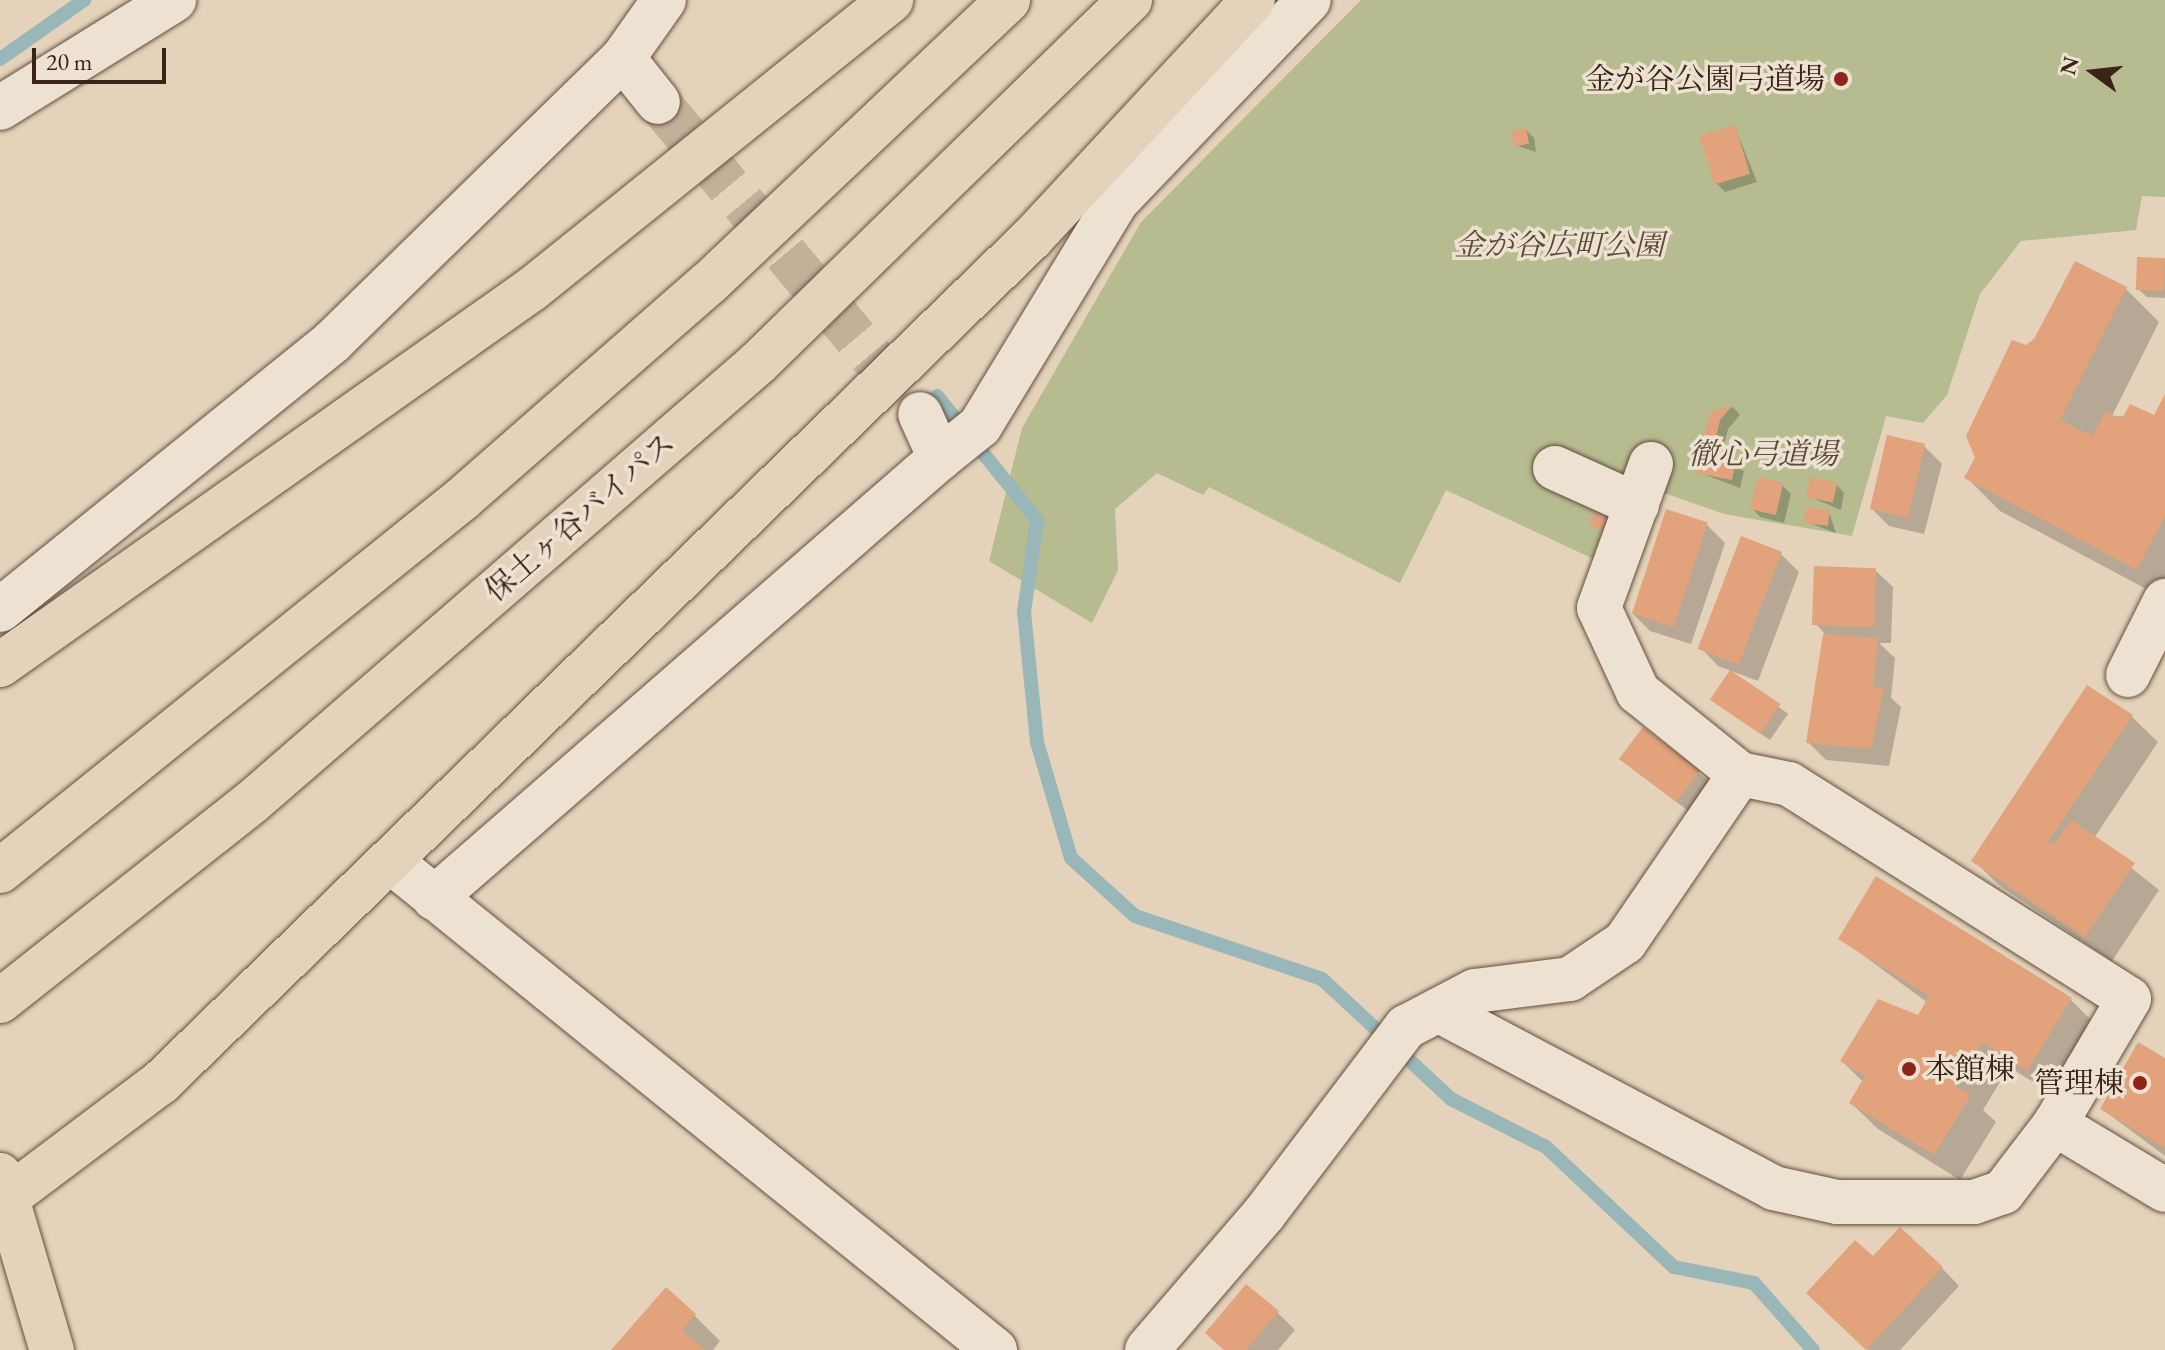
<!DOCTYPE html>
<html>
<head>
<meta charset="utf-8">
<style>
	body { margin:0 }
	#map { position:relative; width:2165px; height:1350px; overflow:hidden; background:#e4d3ba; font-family:"EB Garamond","Noto Serif JP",serif }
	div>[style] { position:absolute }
	.green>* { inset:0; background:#b6bc8f }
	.shadow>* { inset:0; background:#0003; transform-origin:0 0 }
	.stream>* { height:14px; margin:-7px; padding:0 7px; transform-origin:7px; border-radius:7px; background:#99b6b9 }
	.building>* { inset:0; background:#e1a27c; transform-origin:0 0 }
	.minor-tunnel>* { height:44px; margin-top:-22px; transform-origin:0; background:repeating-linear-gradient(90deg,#c2b099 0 44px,transparent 0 66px) }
	.roads { filter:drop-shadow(0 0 2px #644f40) drop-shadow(0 0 2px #644f40) }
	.minor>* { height:44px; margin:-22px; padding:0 22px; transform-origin:22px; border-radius:22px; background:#ede2d2 }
	.major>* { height:44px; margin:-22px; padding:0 22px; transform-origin:22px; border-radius:22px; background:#e4d3ba }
	.highway>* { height:44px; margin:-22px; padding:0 22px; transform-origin:22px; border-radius:22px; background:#e4d3ba }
	.dots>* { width:22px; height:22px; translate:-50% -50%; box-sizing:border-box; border:4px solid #ede2d2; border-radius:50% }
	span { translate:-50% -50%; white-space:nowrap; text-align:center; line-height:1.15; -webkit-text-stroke:7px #ede2d2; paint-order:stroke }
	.poi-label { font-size:30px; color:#3a2317 }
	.right { translate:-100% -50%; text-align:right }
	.left { translate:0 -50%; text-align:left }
	.park-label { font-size:30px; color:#594935; font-style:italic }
	.street-label { font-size:30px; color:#3a2317 }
	.north { position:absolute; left:2053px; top:32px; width:80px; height:80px; -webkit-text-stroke:6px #ede2d2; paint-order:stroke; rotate:285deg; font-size:22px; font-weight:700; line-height:32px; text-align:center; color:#3a2317 }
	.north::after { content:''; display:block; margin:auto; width:28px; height:36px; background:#3a2317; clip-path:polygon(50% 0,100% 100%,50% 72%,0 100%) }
	.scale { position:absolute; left:32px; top:48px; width:134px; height:36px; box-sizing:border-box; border:4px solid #3a2317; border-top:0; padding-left:10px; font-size:24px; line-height:28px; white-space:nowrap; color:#3a2317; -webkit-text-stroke:6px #ede2d2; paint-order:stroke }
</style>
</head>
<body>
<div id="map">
	<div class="green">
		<div style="clip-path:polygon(1361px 0,2165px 0,2165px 197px,2142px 196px,2136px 230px,2021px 241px,1980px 294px,1947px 395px,1923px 423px,1886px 416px,1852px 536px,1724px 514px,1664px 493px,1602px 563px,1446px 490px,1400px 583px,1209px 487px,1203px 495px,1157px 473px,1115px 509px,1118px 570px,1092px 623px,989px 561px,1022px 428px,1141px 222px)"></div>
	</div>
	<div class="shadow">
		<div style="clip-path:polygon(1735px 127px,1757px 182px,1725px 192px,1716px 183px)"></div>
		<div style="clip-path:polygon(1526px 130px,1534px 138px,1536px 152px,1515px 145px)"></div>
		<div style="clip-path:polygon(2165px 260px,2165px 298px,2147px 297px,2138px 289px)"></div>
		<div style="clip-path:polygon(2126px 289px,2159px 322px,2112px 416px,2154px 417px,2165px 398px,2165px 599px,2000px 511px,1966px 477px,2026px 347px)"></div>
		<div style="clip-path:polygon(1733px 407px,1740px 415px,1728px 429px,1721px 459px,1744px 471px,1740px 488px,1698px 472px,1712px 414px)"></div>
		<div style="clip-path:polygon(1924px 446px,1942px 464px,1924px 534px,1889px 526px,1871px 508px)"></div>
		<div style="clip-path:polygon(1836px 484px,1844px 493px,1841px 510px,1808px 496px)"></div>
		<div style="clip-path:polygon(1782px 485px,1791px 494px,1784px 523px,1760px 517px,1752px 508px)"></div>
		<div style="clip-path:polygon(1829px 512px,1836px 533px,1806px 522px)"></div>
		<div style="clip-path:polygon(1707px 525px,1725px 543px,1691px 644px,1650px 631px,1632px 613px)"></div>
		<div style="clip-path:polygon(1781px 554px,1799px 572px,1758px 681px,1718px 666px,1701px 648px)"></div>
		<div style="clip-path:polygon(1875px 570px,1893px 587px,1891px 643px,1879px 643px,1895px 658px,1891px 698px,1901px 707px,1889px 766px,1826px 760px,1808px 742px,1825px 634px,1816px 624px)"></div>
		<div style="left:1730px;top:673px;width:71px;height:32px;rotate:35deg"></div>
		<div style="clip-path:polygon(2131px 716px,2158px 742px,2094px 838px,2159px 890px,2112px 961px,2000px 886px,1973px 860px)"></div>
		<div style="left:1643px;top:730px;width:95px;height:36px;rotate:38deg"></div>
		<div style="clip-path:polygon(1841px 939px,2071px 1000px,2097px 1026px,2054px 1095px,2009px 1067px,1983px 1110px,1996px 1122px,1960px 1180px,1878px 1129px,1851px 1103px,1863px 1082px,1842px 1061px,1919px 1018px,1928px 1003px)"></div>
		<div style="clip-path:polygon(2165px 1060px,2165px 1156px,2102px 1109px)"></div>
		<div style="clip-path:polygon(1873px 1258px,1942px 1268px,1959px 1286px,1900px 1350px,1868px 1350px,1826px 1311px)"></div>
		<div style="clip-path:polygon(1277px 1312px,1295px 1330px,1278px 1350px,1224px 1350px)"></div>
		<div style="clip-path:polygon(694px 1315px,720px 1341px,713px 1350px,614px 1350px)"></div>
	</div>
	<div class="stream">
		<div style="left:0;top:59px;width:103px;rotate:-35.1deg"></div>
		<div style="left:937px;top:396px;width:159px;rotate:51.1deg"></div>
		<div style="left:1037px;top:520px;width:93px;rotate:98deg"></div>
		<div style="left:1024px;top:612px;width:131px;rotate:84.3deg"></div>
		<div style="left:1037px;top:742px;width:121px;rotate:73.7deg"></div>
		<div style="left:1071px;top:858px;width:86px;rotate:42.2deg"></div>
		<div style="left:1135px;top:916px;width:197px;rotate:18.6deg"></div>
		<div style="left:1322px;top:979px;width:176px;rotate:42.9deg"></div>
		<div style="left:1451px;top:1099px;width:106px;rotate:26.8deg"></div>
		<div style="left:1546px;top:1147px;width:175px;rotate:43.2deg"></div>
		<div style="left:1674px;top:1267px;width:82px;rotate:11.3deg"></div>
		<div style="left:1754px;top:1283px;width:89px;rotate:48.6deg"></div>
	</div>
	<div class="building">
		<div style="left:1735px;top:125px;width:51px;height:37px;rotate:73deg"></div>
		<div style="left:1526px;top:128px;width:16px;height:15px;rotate:79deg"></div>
		<div style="left:2137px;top:257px;width:28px;height:33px;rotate:2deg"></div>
		<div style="clip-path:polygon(2075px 261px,2127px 287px,2060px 420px,2092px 436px,2106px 412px,2122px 419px,2130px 404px,2154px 415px,2165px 394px,2165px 516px,2137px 570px,1964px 478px,1975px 458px,1966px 436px,2012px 340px,2026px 345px,2034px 339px)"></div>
		<div style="clip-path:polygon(1733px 405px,1720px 420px,1712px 455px,1736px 460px,1732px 480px,1696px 473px,1710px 412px)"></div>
		<div style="left:1887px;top:435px;width:39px;height:76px;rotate:13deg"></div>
		<div style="left:1758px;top:477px;width:26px;height:33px;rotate:13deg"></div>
		<div style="left:1810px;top:477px;width:28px;height:20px;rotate:13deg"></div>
		<div style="left:1597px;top:504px;width:15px;height:23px;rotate:20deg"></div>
		<div style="left:1806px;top:507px;width:24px;height:16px;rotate:7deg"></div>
		<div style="left:1666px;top:509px;width:44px;height:110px;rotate:18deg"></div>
		<div style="left:1741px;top:536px;width:44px;height:121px;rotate:21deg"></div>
		<div style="left:1814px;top:566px;width:62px;height:59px;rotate:2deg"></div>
		<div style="clip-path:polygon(1823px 634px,1878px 638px,1873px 687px,1884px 688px,1871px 749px,1806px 743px)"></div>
		<div style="left:1730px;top:670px;width:61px;height:36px;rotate:34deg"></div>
		<div style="clip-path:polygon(2087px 685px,2133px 715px,2048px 842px,2054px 845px,2071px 820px,2135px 863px,2085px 937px,1971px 861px)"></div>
		<div style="left:1643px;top:727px;width:72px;height:40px;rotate:37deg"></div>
		<div style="clip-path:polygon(1876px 876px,2072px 998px,2027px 1071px,1982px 1042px,1956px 1086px,1971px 1095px,1934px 1155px,1849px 1103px,1865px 1076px,1840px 1061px,1878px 999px,1918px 1015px,1929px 996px,1838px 939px)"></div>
		<div style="clip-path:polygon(2138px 1042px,2165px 1058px,2165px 1148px,2100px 1109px)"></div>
		<div style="clip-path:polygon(1900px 1227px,1943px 1267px,1866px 1350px,1806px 1293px,1855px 1240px,1873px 1256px)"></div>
		<div style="clip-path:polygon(1246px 1284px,1279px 1311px,1246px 1350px,1224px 1350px,1205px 1333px)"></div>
		<div style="clip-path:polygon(666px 1287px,696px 1314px,682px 1330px,705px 1350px,611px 1350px)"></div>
	</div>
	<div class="minor-tunnel">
		<div style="left:658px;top:102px;width:407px;rotate:50deg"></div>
	</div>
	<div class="roads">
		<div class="minor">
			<div style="left:623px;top:58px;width:71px;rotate:-54.7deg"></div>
			<div style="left:0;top:108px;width:205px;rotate:-31.8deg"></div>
			<div style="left:940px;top:458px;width:51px;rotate:-38.7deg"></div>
			<div style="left:980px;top:426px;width:262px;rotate:-58.7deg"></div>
			<div style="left:1116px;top:202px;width:279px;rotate:-46.3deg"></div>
			<div style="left:1651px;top:464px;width:153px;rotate:109.9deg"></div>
			<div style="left:1599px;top:608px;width:93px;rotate:65.1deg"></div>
			<div style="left:1638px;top:692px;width:131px;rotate:38.8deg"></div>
			<div style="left:1555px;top:468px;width:90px;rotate:24.3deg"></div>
			<div style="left:0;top:610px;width:427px;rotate:-38.9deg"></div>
			<div style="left:332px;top:342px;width:407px;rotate:-44.3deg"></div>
			<div style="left:623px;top:58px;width:56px;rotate:51.5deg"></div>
			<div style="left:2128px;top:675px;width:83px;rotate:-63.4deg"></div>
			<div style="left:390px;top:861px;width:778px;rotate:38.95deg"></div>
			<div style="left:434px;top:898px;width:671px;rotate:-41.01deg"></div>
			<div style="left:940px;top:458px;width:48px;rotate:-114.4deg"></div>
			<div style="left:2055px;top:1124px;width:128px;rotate:31deg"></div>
			<div style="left:1147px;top:1350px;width:179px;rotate:-49.3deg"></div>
			<div style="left:1264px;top:1214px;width:235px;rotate:-52.8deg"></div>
			<div style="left:1406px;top:1027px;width:78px;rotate:-27.6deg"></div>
			<div style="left:1475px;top:991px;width:96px;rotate:-7.2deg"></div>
			<div style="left:1570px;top:979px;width:66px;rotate:-33.9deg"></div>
			<div style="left:1625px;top:942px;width:204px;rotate:-55.6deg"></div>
			<div style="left:1740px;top:774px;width:50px;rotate:11.5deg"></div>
			<div style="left:1789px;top:784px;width:402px;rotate:32.3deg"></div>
			<div style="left:2129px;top:999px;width:145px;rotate:120.6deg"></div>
			<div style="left:2055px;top:1124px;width:86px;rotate:127.4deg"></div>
			<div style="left:2003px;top:1192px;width:31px;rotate:161deg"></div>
			<div style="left:1974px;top:1202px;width:137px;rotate:180deg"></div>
			<div style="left:1837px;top:1202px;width:65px;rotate:-167.5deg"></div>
			<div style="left:1774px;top:1188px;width:379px;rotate:-152.1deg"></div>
		</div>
		<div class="major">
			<div style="left:0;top:1175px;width:183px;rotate:73.5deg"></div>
		</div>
		<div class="highway">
			<div style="left:0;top:665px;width:651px;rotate:-35.25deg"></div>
			<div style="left:532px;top:289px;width:461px;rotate:-38.8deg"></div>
			<div style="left:0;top:871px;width:593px;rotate:-38.84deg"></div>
			<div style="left:462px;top:499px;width:327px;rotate:-41.2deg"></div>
			<div style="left:708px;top:284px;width:413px;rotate:-43.4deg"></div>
			<div style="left:0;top:1001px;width:321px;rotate:-38.3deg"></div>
			<div style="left:252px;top:802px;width:670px;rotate:-40.94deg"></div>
			<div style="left:758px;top:363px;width:520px;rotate:-44.3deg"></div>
			<div style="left:0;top:1203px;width:200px;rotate:-36.9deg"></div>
			<div style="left:160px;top:1083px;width:1213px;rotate:-44.1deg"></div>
			<div style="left:1031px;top:239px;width:326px;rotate:-47.1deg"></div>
		</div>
	</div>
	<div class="dots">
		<div style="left:1841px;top:79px;background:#8f2418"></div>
		<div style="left:1909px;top:1069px;background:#8f2418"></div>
		<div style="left:2140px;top:1083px;background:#8f2418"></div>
	</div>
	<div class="poi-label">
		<span class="right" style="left:1825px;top:79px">金が谷公園弓道場</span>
		<span class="left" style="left:1925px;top:1069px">本館棟</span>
		<span class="right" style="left:2124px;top:1083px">管理棟</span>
	</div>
	<div class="park-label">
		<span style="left:1559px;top:245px">金が谷広町公園</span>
		<span style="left:1763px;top:454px">徹心弓道場</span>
	</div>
	<div class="street-label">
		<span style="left:580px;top:517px;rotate:-41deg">保土ヶ谷バイパス</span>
	</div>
	<div class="north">N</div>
	<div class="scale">20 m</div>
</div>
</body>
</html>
